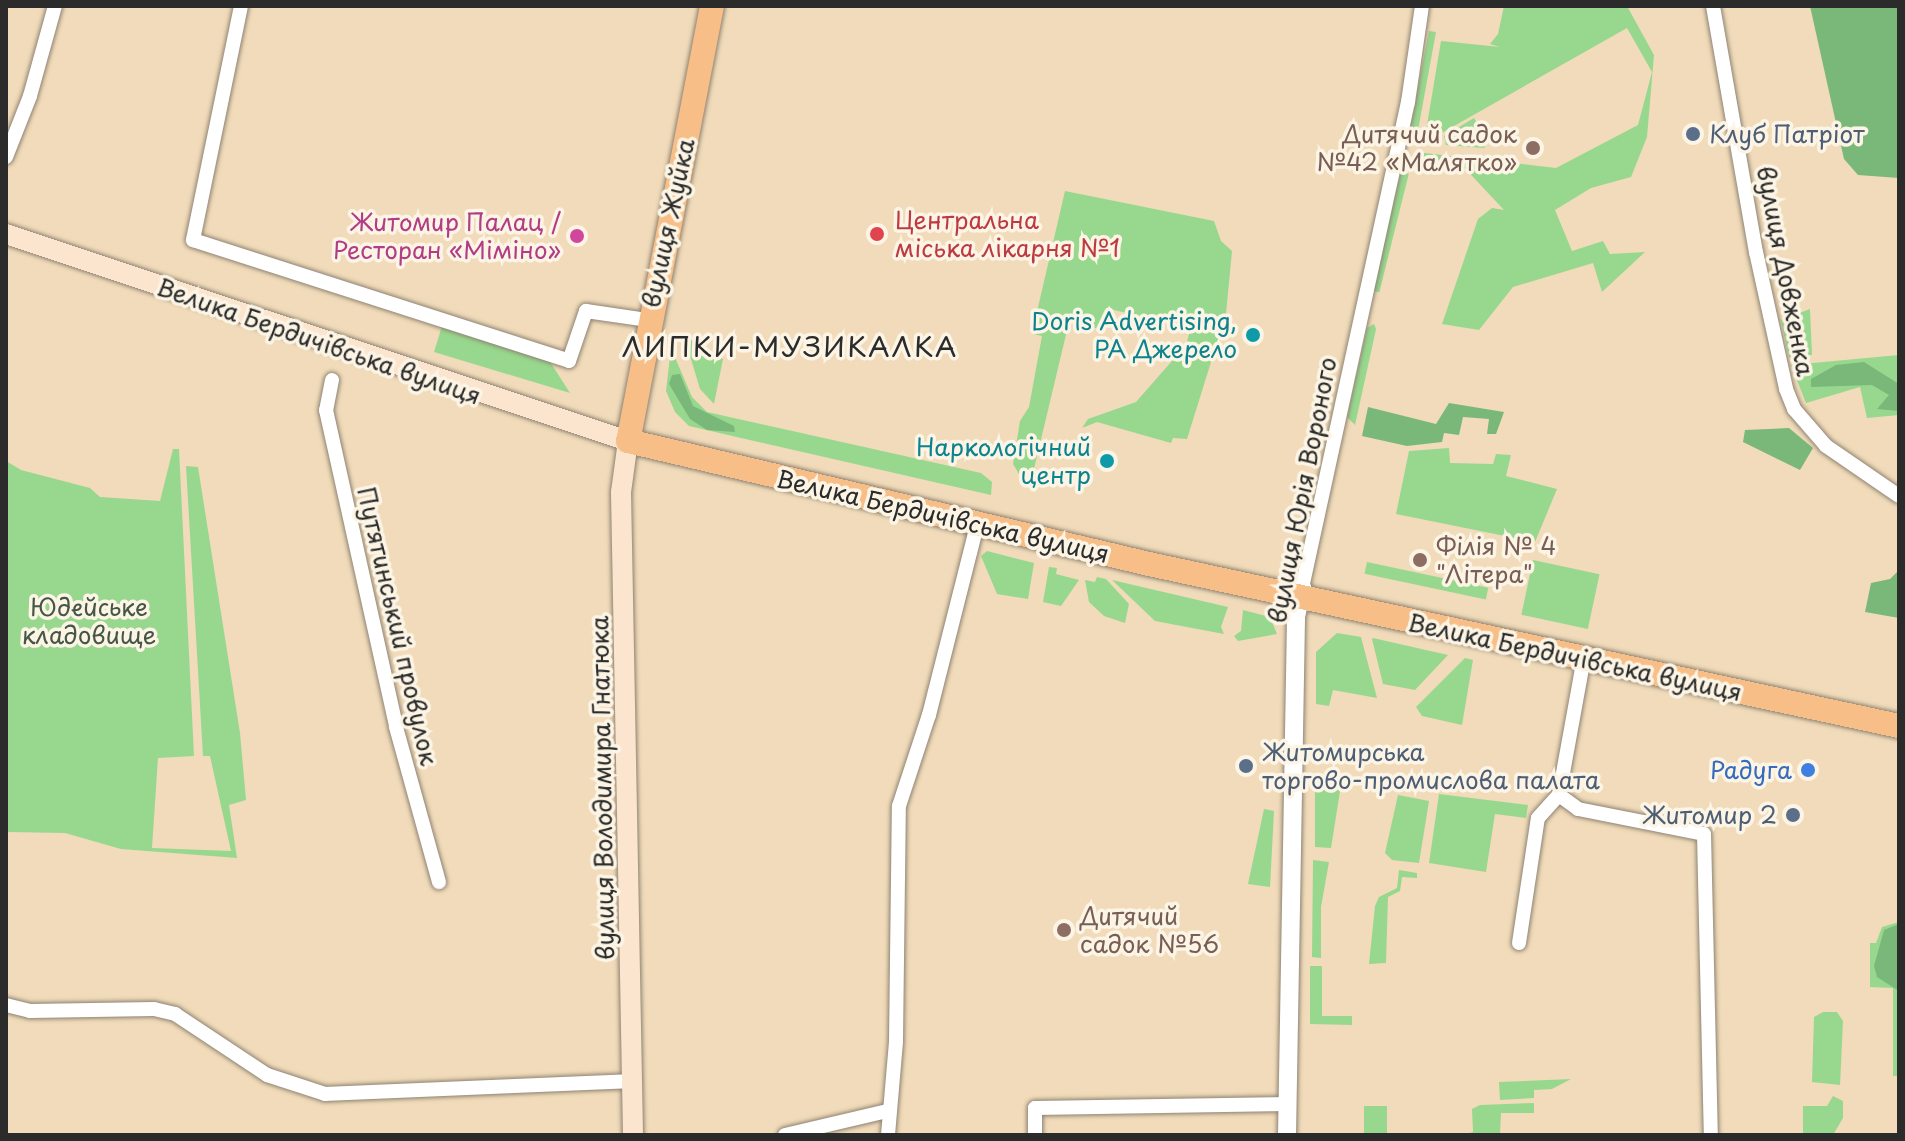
<!DOCTYPE html>
<html>
<head>
<meta charset="utf-8">
<style>
	body { margin:0 }
	#map { position:relative; width:1905px; height:1141px; overflow:hidden; background:#f1dbba; font-family:"Playpen Sans",sans-serif }
	div>[style] { position:absolute }
	.green>* { inset:0; background:#97d88e; transform-origin:0 0 }
	.forest>* { inset:0; background:#79b879 }
	.roads { filter:drop-shadow(0 0 2px #8e8372) drop-shadow(0 0 2px #8e8372) }
	.minor>* { height:14px; margin:-7px; padding:0 7px; transform-origin:7px; border-radius:7px; background:#fff }
	.tertiary>* { height:18px; margin:-9px; padding:0 9px; transform-origin:9px; border-radius:9px; background:#fff }
	.secondary>* { height:20px; margin:-10px; padding:0 10px; transform-origin:10px; border-radius:10px; background:#fce5cf }
	.trunk>* { height:24px; margin:-12px; padding:0 12px; transform-origin:12px; border-radius:12px; background:#f7be88 }
	.dots>* { width:22px; height:22px; translate:-50% -50%; box-sizing:border-box; border:4px solid #fcf5e5; border-radius:50% }
	span { translate:-50% -50%; white-space:nowrap; text-align:center; line-height:1.15; -webkit-text-stroke:7px #fcf5e5; paint-order:stroke }
	.education-label { font-size:24px; color:#785e54 }
	.right { translate:-100% -50%; text-align:right }
	.left { translate:0 -50%; text-align:left }
	.service-label { font-size:24px; color:#4e5e75 }
	.health-label { font-size:24px; color:#be3a42 }
	.hotel-label { font-size:24px; color:#b23c85 }
	.street-label { font-size:24px; color:#2b2b2b }
	.culture-label { font-size:24px; color:#0d838f }
	.park-label { font-size:24px; color:#465644 }
	.shop-label { font-size:24px; color:#366cbe }
	.quarter-label { font-size:28px; color:#2b2b2b; letter-spacing:2px }
	.frame { position:absolute; inset:0; border:8px solid #2b2b2b; pointer-events:none }
</style>
</head>
<body>
<div id="map">
	<div class="green">
		<div style="clip-path:polygon(1504px 6px,1627px 6px,1654px 55px,1647px 137px,1631px 177px,1591px 188px,1555px 210px,1572px 251px,1603px 241px,1610px 254px,1645px 252px,1602px 292px,1593px 263px,1513px 287px,1479px 330px,1442px 324px,1478px 219px,1492px 208px,1504px 210px,1460px 163px,1424px 158px,1424px 153px,1556px 168px,1638px 125px,1652px 72px,1627px 28px,1424px 143px,1441px 41px,1500px 47px,1490px 44px,1498px 34px)"></div>
		<div style="clip-path:polygon(1429px 31px,1436px 32px,1416px 141px,1408px 139px)"></div>
		<div style="clip-path:polygon(1474px 118px,1488px 141px,1484px 148px,1446px 145px,1444px 136px)"></div>
		<div style="left:1401px;top:172px;width:8px;height:122px;rotate:14deg"></div>
		<div style="clip-path:polygon(1065px 191px,1214px 221px,1221px 241px,1232px 251px,1226px 314px,1187px 439px,1173px 438px,1171px 443px,1097px 422px,1082px 428px,1088px 419px,1136px 402px,1186px 345px,1191px 327px,1109px 309px,1104px 330px,1069px 322px,1033px 473px,1022px 479px,1013px 464px,1020px 421px,1029px 407px,1042px 336px,1033px 334px,1036px 316px)"></div>
		<div style="clip-path:polygon(1810px 309px,1812px 355px,1789px 357px,1781px 320px)"></div>
		<div style="clip-path:polygon(1374px 324px,1376px 329px,1355px 425px,1347px 417px,1367px 328px)"></div>
		<div style="clip-path:polygon(442px 326px,547px 357px,570px 393px,434px 352px)"></div>
		<div style="clip-path:polygon(684px 336px,723px 359px,714px 404px,700px 389px)"></div>
		<div style="clip-path:polygon(671px 348px,692px 397px,707px 412px,981px 473px,992px 482px,991px 495px,689px 426px,675px 412px,666px 391px)"></div>
		<div style="clip-path:polygon(1899px 355px,1899px 415px,1867px 418px,1860px 387px,1806px 403px,1791px 365px)"></div>
		<div style="clip-path:polygon(1449px 448px,1450px 463px,1493px 464px,1496px 454px,1511px 455px,1506px 476px,1557px 489px,1535px 542px,1396px 514px,1409px 451px)"></div>
		<div style="clip-path:polygon(173px 449px,179px 449px,194px 756px,158px 758px,152px 848px,231px 851px,210px 756px,203px 756px,186px 466px,198px 467px,240px 733px,246px 800px,229px 805px,237px 858px,121px 849px,65px 833px,6px 832px,6px 461px,21px 470px,90px 488px,100px 497px,160px 501px)"></div>
		<div style="clip-path:polygon(987px 551px,1034px 563px,1028px 599px,997px 594px,981px 556px)"></div>
		<div style="left:1533px;top:560px;width:68px;height:56px;rotate:12deg"></div>
		<div style="left:1367px;top:562px;width:124px;height:12px;rotate:12deg"></div>
		<div style="clip-path:polygon(1049px 567px,1057px 568px,1056px 574px,1079px 580px,1061px 606px,1043px 602px)"></div>
		<div style="clip-path:polygon(1097px 577px,1106px 579px,1129px 604px,1125px 623px,1104px 616px,1089px 602px,1085px 580px,1095px 582px)"></div>
		<div style="clip-path:polygon(1112px 580px,1228px 607px,1221px 627px,1224px 634px,1155px 621px)"></div>
		<div style="clip-path:polygon(1243px 610px,1270px 617px,1277px 634px,1238px 641px,1234px 636px,1241px 631px)"></div>
		<div style="clip-path:polygon(1337px 633px,1361px 637px,1377px 698px,1333px 690px,1329px 706px,1316px 704px,1316px 652px)"></div>
		<div style="clip-path:polygon(1372px 639px,1373px 638px,1448px 655px,1415px 690px,1383px 684px)"></div>
		<div style="clip-path:polygon(1465px 658px,1473px 660px,1462px 725px,1422px 716px,1416px 707px)"></div>
		<div style="clip-path:polygon(1315px 781px,1341px 785px,1331px 848px,1315px 847px)"></div>
		<div style="clip-path:polygon(1439px 794px,1528px 805px,1526px 818px,1495px 814px,1486px 872px,1429px 863px)"></div>
		<div style="clip-path:polygon(1398px 795px,1429px 801px,1419px 863px,1392px 860px,1385px 853px)"></div>
		<div style="clip-path:polygon(1264px 809px,1274px 811px,1270px 887px,1248px 884px)"></div>
		<div style="clip-path:polygon(1313px 860px,1329px 862px,1321px 907px,1321px 958px,1312px 957px)"></div>
		<div style="clip-path:polygon(1399px 870px,1417px 873px,1417px 878px,1402px 877px,1400px 891px,1388px 897px,1386px 963px,1369px 964px,1375px 906px,1379px 897px,1397px 888px)"></div>
		<div style="clip-path:polygon(1899px 922px,1899px 1076px,1893px 1076px,1893px 988px,1870px 987px,1870px 943px,1876px 943px,1882px 927px)"></div>
		<div style="clip-path:polygon(1310px 966px,1322px 966px,1322px 1016px,1352px 1016px,1352px 1025px,1310px 1024px)"></div>
		<div style="clip-path:polygon(1823px 1012px,1837px 1012px,1843px 1021px,1840px 1085px,1812px 1082px,1814px 1017px)"></div>
		<div style="clip-path:polygon(1571px 1079px,1552px 1089px,1534px 1090px,1534px 1098px,1500px 1100px,1499px 1082px)"></div>
		<div style="clip-path:polygon(1833px 1096px,1843px 1101px,1843px 1118px,1833px 1135px,1803px 1135px,1803px 1106px,1827px 1106px)"></div>
		<div style="clip-path:polygon(1534px 1103px,1534px 1113px,1501px 1113px,1500px 1135px,1462px 1135px,1473px 1132px,1472px 1109px,1480px 1105px)"></div>
		<div style="left:1364px;top:1106px;width:23px;height:29px"></div>
	</div>
	<div class="forest">
		<div style="clip-path:polygon(1810px 6px,1899px 6px,1899px 178px,1858px 175px,1844px 159px)"></div>
		<div style="clip-path:polygon(1864px 362px,1899px 384px,1899px 411px,1877px 409px,1889px 395px,1872px 385px,1811px 387px,1811px 379px,1836px 365px)"></div>
		<div style="clip-path:polygon(680px 374px,693px 406px,734px 426px,735px 432px,707px 430px,690px 419px,669px 384px,672px 375px)"></div>
		<div style="clip-path:polygon(1449px 403px,1504px 412px,1496px 434px,1487px 434px,1489px 419px,1463px 417px,1459px 435px,1444px 433px,1442px 442px,1407px 446px,1362px 436px,1368px 407px,1436px 424px)"></div>
		<div style="clip-path:polygon(1789px 428px,1813px 448px,1800px 470px,1743px 442px,1745px 430px)"></div>
		<div style="clip-path:polygon(1899px 570px,1899px 618px,1865px 612px,1871px 583px,1890px 579px)"></div>
		<div style="clip-path:polygon(1899px 924px,1899px 991px,1877px 977px,1874px 966px,1884px 930px)"></div>
	</div>
	<div class="roads">
		<div class="minor">
			<div style="left:241px;top:6px;width:239px;rotate:101.6deg"></div>
			<div style="left:193px;top:240px;width:395px;rotate:17.8deg"></div>
			<div style="left:569px;top:361px;width:53px;rotate:-71.2deg"></div>
			<div style="left:586px;top:311px;width:63px;rotate:8.3deg"></div>
			<div style="left:1713px;top:6px;width:250px;rotate:80.1deg"></div>
			<div style="left:1756px;top:252px;width:140px;rotate:77.6deg"></div>
			<div style="left:1786px;top:389px;width:22px;rotate:68deg"></div>
			<div style="left:1794px;top:409px;width:49px;rotate:49.1deg"></div>
			<div style="left:1826px;top:446px;width:88px;rotate:34.4deg"></div>
			<div style="left:6px;top:157px;width:66px;rotate:-68.5deg"></div>
			<div style="left:30px;top:96px;width:93px;rotate:-74.5deg"></div>
			<div style="left:332px;top:380px;width:31px;rotate:101deg"></div>
			<div style="left:326px;top:410px;width:325px;rotate:77.5deg"></div>
			<div style="left:396px;top:727px;width:161px;rotate:74.5deg"></div>
			<div style="left:1302px;top:588px;width:497px;rotate:-77.7deg"></div>
			<div style="left:1408px;top:102px;width:97px;rotate:-81.7deg"></div>
			<div style="left:1559px;top:795px;width:24px;rotate:36deg"></div>
			<div style="left:1578px;top:809px;width:128px;rotate:11.2deg"></div>
			<div style="left:1704px;top:834px;width:301px;rotate:88.7deg"></div>
			<div style="left:1519px;top:943px;width:126px;rotate:-81.4deg"></div>
			<div style="left:1538px;top:818px;width:31px;rotate:-48deg"></div>
			<div style="left:1559px;top:795px;width:139px;rotate:-79.7deg"></div>
			<div style="left:6px;top:1005px;width:25px;rotate:14deg"></div>
			<div style="left:30px;top:1011px;width:124px;rotate:-0.9deg"></div>
			<div style="left:154px;top:1009px;width:22px;rotate:13deg"></div>
			<div style="left:175px;top:1014px;width:110px;rotate:33.5deg"></div>
			<div style="left:267px;top:1075px;width:61px;rotate:18.1deg"></div>
			<div style="left:325px;top:1094px;width:308px;rotate:-2.4deg"></div>
			<div style="left:785px;top:1135px;width:105px;rotate:-13.2deg"></div>
			<div style="left:888px;top:1135px;width:94px;rotate:-85.1deg"></div>
			<div style="left:896px;top:1041px;width:235px;rotate:-89.3deg"></div>
			<div style="left:899px;top:806px;width:96px;rotate:-71.8deg"></div>
			<div style="left:929px;top:715px;width:196px;rotate:-75.8deg"></div>
			<div style="left:1035px;top:1135px;width:27px;rotate:-90deg"></div>
			<div style="left:1035px;top:1108px;width:253px;rotate:-0.9deg"></div>
		</div>
		<div class="tertiary">
			<div style="left:1287px;top:1135px;width:518px;rotate:-89deg"></div>
			<div style="left:1296px;top:617px;width:30px;rotate:-78deg"></div>
		</div>
		<div class="secondary">
			<div style="left:6px;top:234px;width:656px;rotate:18.41deg"></div>
			<div style="left:628px;top:441px;width:51px;rotate:97.8deg"></div>
			<div style="left:621px;top:492px;width:643px;rotate:88.93deg"></div>
		</div>
		<div class="trunk">
			<div style="left:712px;top:6px;width:443px;rotate:100.9deg"></div>
			<div style="left:628px;top:441px;width:535px;rotate:13.28deg"></div>
			<div style="left:1149px;top:564px;width:767px;rotate:12.19deg"></div>
		</div>
	</div>
	<div class="dots">
		<div style="left:1693px;top:134px;background:#5c6f8a"></div>
		<div style="left:1533px;top:148px;background:#8d6e63"></div>
		<div style="left:877px;top:234px;background:#e0444e"></div>
		<div style="left:577px;top:236px;background:#d1479c"></div>
		<div style="left:1253px;top:335px;background:#0f9aa8"></div>
		<div style="left:1107px;top:461px;background:#0f9aa8"></div>
		<div style="left:1420px;top:560px;background:#8d6e63"></div>
		<div style="left:1246px;top:766px;background:#5c6f8a"></div>
		<div style="left:1808px;top:770px;background:#3f7fe0"></div>
		<div style="left:1793px;top:815px;background:#5c6f8a"></div>
		<div style="left:1064px;top:930px;background:#8d6e63"></div>
	</div>
	<div class="education-label">
		<span class="right" style="left:1517px;top:148px">Дитячий садок<br>№42 «Малятко»</span>
		<span class="left" style="left:1436px;top:560px">Філія № 4<br>"Літера"</span>
		<span class="left" style="left:1080px;top:930px">Дитячий<br>садок №56</span>
	</div>
	<div class="service-label">
		<span class="left" style="left:1709px;top:134px">Клуб Патріот</span>
		<span class="left" style="left:1262px;top:766px">Житомирська<br>торгово-промислова палата</span>
		<span class="right" style="left:1777px;top:815px">Житомир 2</span>
	</div>
	<div class="health-label">
		<span class="left" style="left:895px;top:234px">Центральна<br>міська лікарня №1</span>
	</div>
	<div class="hotel-label">
		<span class="right" style="left:561px;top:236px">Житомир Палац /<br>Ресторан «Міміно»</span>
	</div>
	<div class="street-label">
		<span style="left:668px;top:223px;rotate:-78deg">вулиця Жуйка</span>
		<span style="left:1786px;top:271px;rotate:79deg">вулиця Довженка</span>
		<span style="left:319px;top:341px;rotate:19deg">Велика Бердичівська вулиця</span>
		<span style="left:1302px;top:490px;rotate:-79deg">вулиця Юрія Вороного</span>
		<span style="left:943px;top:516px;rotate:13deg">Велика Бердичівська вулиця</span>
		<span style="left:398px;top:626px;rotate:77deg">Путятинський провулок</span>
		<span style="left:1575px;top:657px;rotate:12deg">Велика Бердичівська вулиця</span>
		<span style="left:602px;top:788px;rotate:-91deg">вулиця Володимира Гнатюка</span>
	</div>
	<div class="culture-label">
		<span class="right" style="left:1237px;top:335px">Doris Advertising,<br>РА Джерело</span>
		<span class="right" style="left:1091px;top:461px">Наркологічний<br>центр</span>
	</div>
	<div class="park-label">
		<span style="left:89px;top:621px">Юдейське<br>кладовище</span>
	</div>
	<div class="shop-label">
		<span class="right" style="left:1792px;top:770px">Радуга</span>
	</div>
	<div class="quarter-label">
		<span style="left:790px;top:346px">ЛИПКИ-МУЗИКАЛКА</span>
	</div>
	<div class="frame"></div>
</div>
</body>
</html>
